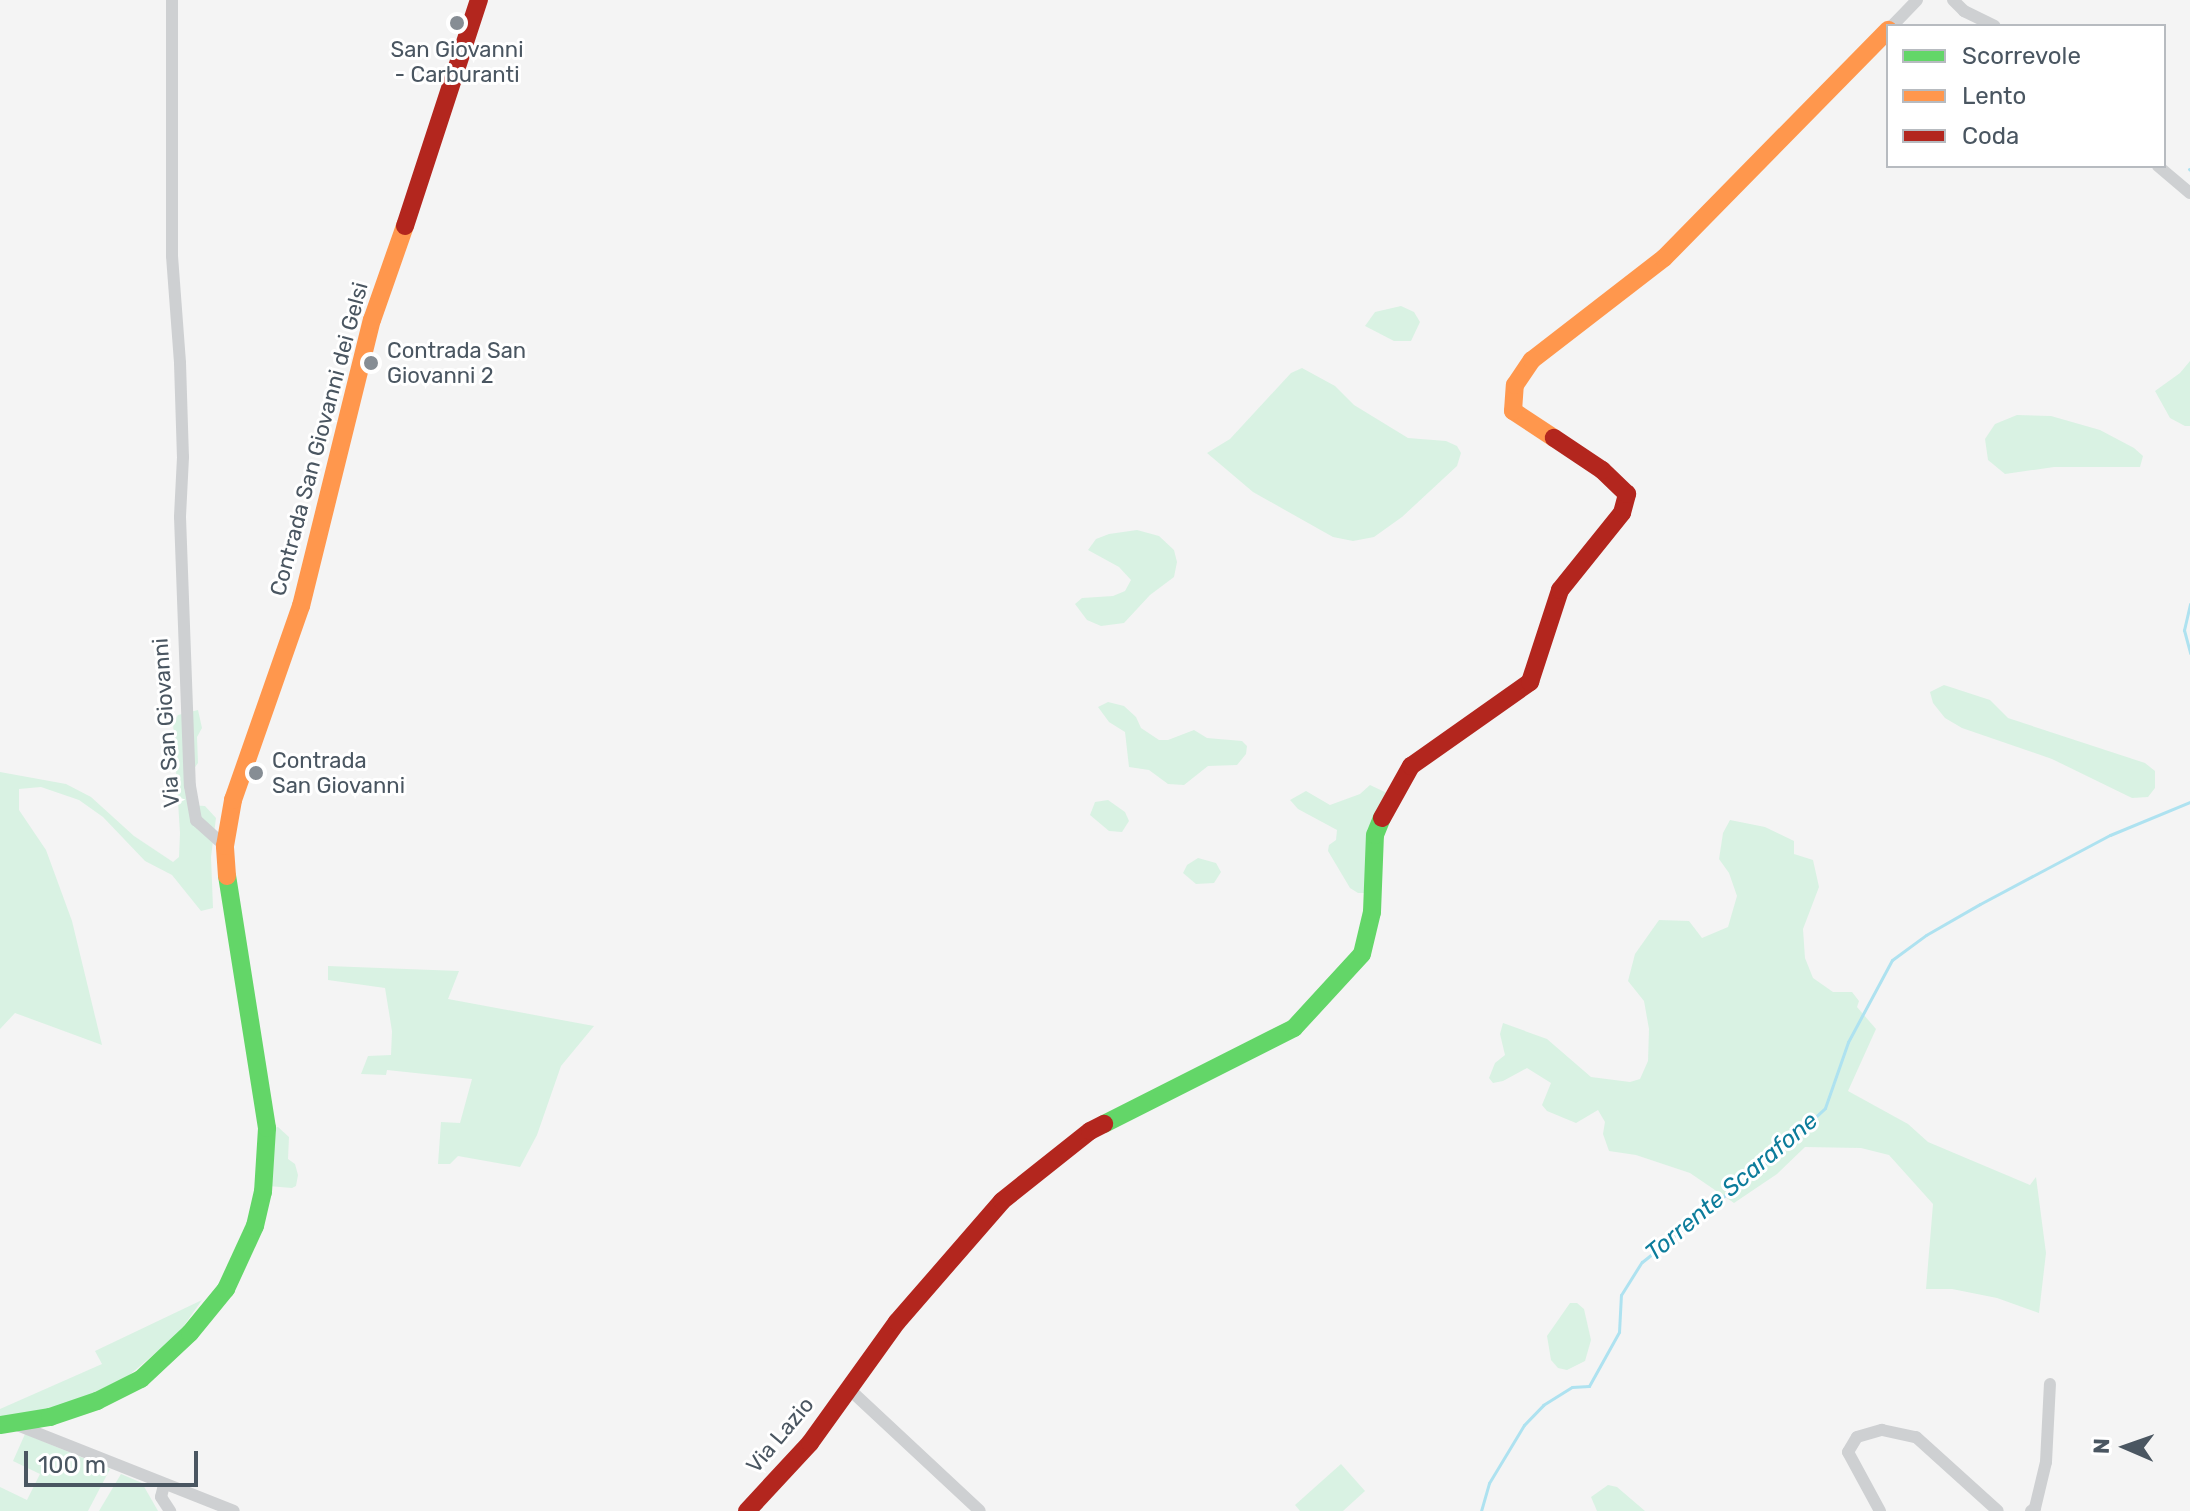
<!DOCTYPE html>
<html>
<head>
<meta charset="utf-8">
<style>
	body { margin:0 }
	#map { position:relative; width:2190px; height:1511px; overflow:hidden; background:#f4f4f4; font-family:Rubik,sans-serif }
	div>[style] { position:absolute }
	.green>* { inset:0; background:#d9f2e3 }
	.stream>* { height:3px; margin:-1.5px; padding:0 1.5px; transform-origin:1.5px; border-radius:1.5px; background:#aee2f0 }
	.street>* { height:12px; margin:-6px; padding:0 6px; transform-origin:6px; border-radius:6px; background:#ced0d2 }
	.fast>* { height:18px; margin:-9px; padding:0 9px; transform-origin:9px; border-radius:9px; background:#63d668 }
	.slow>* { height:18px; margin:-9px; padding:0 9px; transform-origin:9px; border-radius:9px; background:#ff974d }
	.jam>* { height:18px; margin:-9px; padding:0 9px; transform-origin:9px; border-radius:9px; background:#b3261e }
	.dots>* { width:22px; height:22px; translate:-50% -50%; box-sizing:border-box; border:4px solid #fff; border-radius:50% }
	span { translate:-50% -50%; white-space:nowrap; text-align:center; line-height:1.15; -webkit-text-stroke:6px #fff; paint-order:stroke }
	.poi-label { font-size:22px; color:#4a5661 }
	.left { translate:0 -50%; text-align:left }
	.street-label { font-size:22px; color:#4a5661 }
	.water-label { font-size:24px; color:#0c7c9b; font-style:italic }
	.legend { position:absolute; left:1886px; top:24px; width:280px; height:144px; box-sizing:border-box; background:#fff; border:2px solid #b7bbc0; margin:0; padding:10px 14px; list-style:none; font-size:24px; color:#4a5661 }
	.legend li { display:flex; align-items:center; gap:16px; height:40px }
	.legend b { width:40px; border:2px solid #b7bbc0 }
	.north { position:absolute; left:2086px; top:1407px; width:80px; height:80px; -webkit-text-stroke:6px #fff; paint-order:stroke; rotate:272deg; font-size:22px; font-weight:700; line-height:32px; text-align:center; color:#4a5661 }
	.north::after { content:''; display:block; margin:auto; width:28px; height:36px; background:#4a5661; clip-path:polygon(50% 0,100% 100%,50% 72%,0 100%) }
	.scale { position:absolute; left:24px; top:1451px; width:174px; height:36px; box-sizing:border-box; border:4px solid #4a5661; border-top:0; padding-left:10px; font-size:24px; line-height:28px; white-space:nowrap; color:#4a5661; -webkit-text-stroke:6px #fff; paint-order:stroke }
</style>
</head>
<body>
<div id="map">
	<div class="green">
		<div style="clip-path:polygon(1401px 306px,1414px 312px,1420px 322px,1411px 341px,1394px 341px,1365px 326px,1375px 312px)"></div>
		<div style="clip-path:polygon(2190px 361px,2190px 426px,2185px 426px,2170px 418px,2155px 391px,2180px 373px)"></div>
		<div style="clip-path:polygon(1302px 368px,1335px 386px,1354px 405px,1408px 438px,1446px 441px,1457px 446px,1461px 453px,1457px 466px,1402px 517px,1374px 537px,1353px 541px,1333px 537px,1253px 492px,1207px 453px,1230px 439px,1291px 373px)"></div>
		<div style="clip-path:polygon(2017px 415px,2051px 416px,2100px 430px,2134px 448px,2143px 456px,2140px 467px,2054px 467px,2005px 474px,1988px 460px,1985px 439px,1995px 424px)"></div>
		<div style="clip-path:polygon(1137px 530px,1159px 536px,1174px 550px,1177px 562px,1174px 577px,1150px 595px,1124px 623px,1101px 626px,1087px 620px,1075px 604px,1082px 598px,1113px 596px,1125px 591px,1131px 580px,1119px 567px,1088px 550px,1096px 539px,1109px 534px)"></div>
		<div style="clip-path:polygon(1944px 685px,1990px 700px,2008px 718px,2145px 763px,2155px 771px,2155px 788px,2148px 797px,2132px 798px,2052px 759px,1962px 728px,1945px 718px,1933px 703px,1930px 692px)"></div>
		<div style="clip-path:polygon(1108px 702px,1124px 706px,1136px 717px,1141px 728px,1159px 740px,1168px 740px,1194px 730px,1207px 738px,1242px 741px,1247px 746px,1246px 754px,1237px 765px,1208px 766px,1184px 785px,1168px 784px,1149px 770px,1129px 767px,1125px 732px,1109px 722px,1098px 707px)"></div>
		<div style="clip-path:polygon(198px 710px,202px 728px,197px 737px,198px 763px,185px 781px,188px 805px,205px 806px,216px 818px,211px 857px,213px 908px,201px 911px,172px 875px,145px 861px,103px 817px,79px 800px,41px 787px,19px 789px,19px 810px,46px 850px,72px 921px,102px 1045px,15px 1013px,0 1029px,0 772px,66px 784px,91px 797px,134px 836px,173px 862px,179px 857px,180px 833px,173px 723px,178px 715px)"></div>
		<div style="clip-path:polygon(1370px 785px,1389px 794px,1365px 893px,1358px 893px,1350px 888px,1328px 851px,1329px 845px,1336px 840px,1337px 830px,1298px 809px,1290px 800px,1306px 791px,1330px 805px,1360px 794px)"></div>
		<div style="clip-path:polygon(1108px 800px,1125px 812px,1129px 821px,1122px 832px,1109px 831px,1090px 815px,1095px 802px)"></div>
		<div style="clip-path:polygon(1730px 820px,1765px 827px,1794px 841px,1794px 854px,1813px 860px,1819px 887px,1803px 929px,1805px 958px,1813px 978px,1833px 992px,1852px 992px,1859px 1001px,1857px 1007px,1876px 1029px,1848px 1091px,1908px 1124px,1928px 1142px,2030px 1185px,2036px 1177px,2046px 1253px,2039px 1313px,1997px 1298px,1952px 1289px,1926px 1289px,1933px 1204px,1889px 1155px,1861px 1148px,1805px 1147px,1777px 1174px,1734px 1203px,1690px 1173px,1636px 1155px,1609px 1151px,1603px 1134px,1605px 1122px,1598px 1110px,1576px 1123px,1547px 1111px,1542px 1105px,1551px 1083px,1527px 1068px,1503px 1081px,1493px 1083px,1489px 1078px,1495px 1063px,1505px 1055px,1500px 1034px,1503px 1023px,1547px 1039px,1591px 1077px,1630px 1082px,1640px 1079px,1648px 1061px,1649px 1029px,1644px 1001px,1628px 981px,1635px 954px,1659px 920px,1689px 921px,1702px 938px,1728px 927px,1737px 896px,1729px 873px,1719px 859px,1723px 833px)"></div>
		<div style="clip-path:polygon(1198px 858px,1216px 863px,1221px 872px,1214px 883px,1196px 884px,1183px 873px,1187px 865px)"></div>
		<div style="clip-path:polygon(328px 966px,459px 971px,448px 999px,594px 1026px,561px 1066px,537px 1135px,520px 1167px,458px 1156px,450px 1164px,438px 1164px,441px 1122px,460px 1123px,472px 1079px,387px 1070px,386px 1075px,361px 1074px,368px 1056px,391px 1055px,392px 1031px,385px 988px,328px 980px)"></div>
		<div style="clip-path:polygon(278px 1127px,289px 1137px,288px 1159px,295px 1164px,298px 1175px,296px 1186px,292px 1188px,268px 1186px,271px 1129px)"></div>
		<div style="clip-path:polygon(202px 1300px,178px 1334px,127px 1377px,65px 1406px,0 1419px,0 1409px,102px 1364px,95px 1351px)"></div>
		<div style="clip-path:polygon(1570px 1303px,1577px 1303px,1584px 1309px,1591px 1340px,1585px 1361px,1567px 1370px,1558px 1368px,1551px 1360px,1547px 1336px)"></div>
		<div style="clip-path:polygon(25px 1434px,110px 1469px,88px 1511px,0 1511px,0 1487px,27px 1500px,40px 1474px,13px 1461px)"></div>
		<div style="clip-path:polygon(1341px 1464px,1365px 1491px,1343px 1511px,1300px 1511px,1295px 1505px)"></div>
		<div style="clip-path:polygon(121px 1474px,142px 1483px,158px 1511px,99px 1511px)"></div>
		<div style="clip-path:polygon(1608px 1485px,1617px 1487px,1645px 1511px,1597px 1511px,1591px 1497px)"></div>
	</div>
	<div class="stream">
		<div style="left:2189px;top:169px;width:1px;rotate:45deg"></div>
		<div style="left:2190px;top:604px;width:27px;rotate:103deg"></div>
		<div style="left:2184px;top:630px;width:24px;rotate:75deg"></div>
		<div style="left:1481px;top:1511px;width:29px;rotate:-74deg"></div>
		<div style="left:1489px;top:1483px;width:68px;rotate:-58.9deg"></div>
		<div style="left:1524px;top:1425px;width:28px;rotate:-46deg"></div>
		<div style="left:1543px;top:1405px;width:34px;rotate:-32deg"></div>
		<div style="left:1572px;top:1387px;width:17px;rotate:-3deg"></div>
		<div style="left:1589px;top:1386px;width:62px;rotate:-60.9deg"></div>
		<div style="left:1619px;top:1332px;width:37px;rotate:-87deg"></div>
		<div style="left:1621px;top:1295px;width:39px;rotate:-58deg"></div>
		<div style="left:1642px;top:1262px;width:164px;rotate:-38.8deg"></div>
		<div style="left:1770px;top:1159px;width:75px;rotate:-42.8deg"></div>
		<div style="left:1825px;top:1108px;width:70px;rotate:-70.8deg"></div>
		<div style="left:1848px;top:1042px;width:93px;rotate:-61.8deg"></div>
		<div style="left:1892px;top:960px;width:42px;rotate:-36.3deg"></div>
		<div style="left:1926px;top:935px;width:62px;rotate:-29.9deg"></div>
		<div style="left:1980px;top:904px;width:147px;rotate:-28deg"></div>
		<div style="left:2110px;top:835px;width:87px;rotate:-22.4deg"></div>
	</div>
	<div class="street">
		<div style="left:172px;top:0;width:256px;rotate:90deg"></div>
		<div style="left:172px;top:256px;width:107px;rotate:85.7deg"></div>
		<div style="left:180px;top:363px;width:94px;rotate:88.2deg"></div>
		<div style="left:183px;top:457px;width:60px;rotate:92.9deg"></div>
		<div style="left:180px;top:517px;width:269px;rotate:87.9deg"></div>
		<div style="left:190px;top:786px;width:35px;rotate:80deg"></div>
		<div style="left:196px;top:820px;width:39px;rotate:42deg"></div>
		<div style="left:1953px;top:0;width:16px;rotate:45deg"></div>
		<div style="left:1964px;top:11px;width:34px;rotate:26deg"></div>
		<div style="left:1892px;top:26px;width:36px;rotate:-46deg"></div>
		<div style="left:2158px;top:166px;width:42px;rotate:40.2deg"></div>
		<div style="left:848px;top:1388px;width:180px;rotate:43deg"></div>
		<div style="left:17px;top:1425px;width:233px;rotate:21.6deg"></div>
		<div style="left:164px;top:1485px;width:12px;rotate:104deg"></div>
		<div style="left:161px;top:1497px;width:17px;rotate:57deg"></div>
		<div style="left:1880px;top:1511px;width:67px;rotate:-118.5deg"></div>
		<div style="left:1848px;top:1452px;width:17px;rotate:-59deg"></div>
		<div style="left:1857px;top:1437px;width:26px;rotate:-16deg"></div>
		<div style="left:1882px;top:1430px;width:35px;rotate:12deg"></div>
		<div style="left:1916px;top:1437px;width:110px;rotate:42.1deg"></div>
		<div style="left:2031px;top:1511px;width:5px;rotate:-37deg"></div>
		<div style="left:2035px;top:1508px;width:47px;rotate:-76.6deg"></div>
		<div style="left:2046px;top:1462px;width:78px;rotate:-87.1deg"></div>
	</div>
	<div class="fast">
		<div style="left:1104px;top:1124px;width:213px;rotate:-26.8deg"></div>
		<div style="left:1294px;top:1028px;width:100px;rotate:-47.4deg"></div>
		<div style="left:1362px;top:954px;width:43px;rotate:-76.6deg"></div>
		<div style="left:1372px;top:912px;width:77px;rotate:-87.8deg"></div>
		<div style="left:1375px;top:835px;width:18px;rotate:-68deg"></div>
		<div style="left:0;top:1425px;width:51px;rotate:-9.1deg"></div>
		<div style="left:50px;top:1417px;width:50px;rotate:-18.8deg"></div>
		<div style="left:97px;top:1401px;width:49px;rotate:-26.6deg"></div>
		<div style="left:141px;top:1379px;width:67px;rotate:-43.2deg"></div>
		<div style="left:190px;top:1333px;width:57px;rotate:-50.7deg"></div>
		<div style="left:226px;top:1289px;width:69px;rotate:-65.3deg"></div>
		<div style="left:255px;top:1226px;width:35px;rotate:-77deg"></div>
		<div style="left:263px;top:1192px;width:64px;rotate:-86.4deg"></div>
		<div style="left:267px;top:1128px;width:255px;rotate:-99deg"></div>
	</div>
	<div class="slow">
		<div style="left:1554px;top:438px;width:49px;rotate:-146.6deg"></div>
		<div style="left:1513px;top:411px;width:26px;rotate:-86deg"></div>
		<div style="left:1515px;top:385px;width:30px;rotate:-56deg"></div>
		<div style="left:1532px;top:360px;width:167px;rotate:-37.7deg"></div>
		<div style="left:1664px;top:258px;width:320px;rotate:-45.5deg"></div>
		<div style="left:227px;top:876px;width:30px;rotate:-94deg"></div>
		<div style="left:225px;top:846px;width:47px;rotate:-80.1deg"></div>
		<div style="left:233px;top:800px;width:206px;rotate:-70.7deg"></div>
		<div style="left:301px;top:606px;width:295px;rotate:-76.1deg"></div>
		<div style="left:372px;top:320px;width:100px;rotate:-70.7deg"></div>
	</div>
	<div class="jam">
		<div style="left:405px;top:226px;width:238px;rotate:-71.9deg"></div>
		<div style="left:1382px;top:818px;width:60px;rotate:-60.9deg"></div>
		<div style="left:1411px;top:766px;width:146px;rotate:-35.2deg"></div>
		<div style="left:1530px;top:682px;width:97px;rotate:-71.9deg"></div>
		<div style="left:1560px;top:590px;width:99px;rotate:-51.2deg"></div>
		<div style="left:1622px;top:513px;width:20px;rotate:-75deg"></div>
		<div style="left:1627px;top:494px;width:35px;rotate:-136deg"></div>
		<div style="left:1602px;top:470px;width:58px;rotate:-146.3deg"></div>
		<div style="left:747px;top:1511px;width:93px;rotate:-47.2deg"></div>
		<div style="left:810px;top:1443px;width:149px;rotate:-54.3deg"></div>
		<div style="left:897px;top:1322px;width:160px;rotate:-49deg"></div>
		<div style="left:1002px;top:1201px;width:112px;rotate:-38.5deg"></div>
		<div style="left:1090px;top:1131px;width:16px;rotate:-27deg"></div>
	</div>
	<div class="dots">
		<div style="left:457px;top:23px;background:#868d94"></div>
		<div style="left:371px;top:363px;background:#868d94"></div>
		<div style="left:256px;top:773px;background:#868d94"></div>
	</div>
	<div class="poi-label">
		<span style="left:457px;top:62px">San Giovanni<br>- Carburanti</span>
		<span class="left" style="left:387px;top:363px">Contrada San<br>Giovanni 2</span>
		<span class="left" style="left:272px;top:773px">Contrada<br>San Giovanni</span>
	</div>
	<div class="street-label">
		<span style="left:319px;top:439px;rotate:-75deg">Contrada San Giovanni dei Gelsi</span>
		<span style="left:166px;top:723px;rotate:-94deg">Via San Giovanni</span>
		<span style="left:780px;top:1435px;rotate:-50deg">Via Lazio</span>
	</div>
	<div class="water-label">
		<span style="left:1732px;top:1187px;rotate:-40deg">Torrente Scarafone</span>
	</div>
	<ul class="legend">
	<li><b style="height:10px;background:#63d668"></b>Scorrevole</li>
	<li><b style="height:10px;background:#ff974d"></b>Lento</li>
	<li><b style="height:10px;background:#b3261e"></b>Coda</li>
	</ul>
	<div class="north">N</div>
	<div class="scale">100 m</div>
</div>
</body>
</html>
